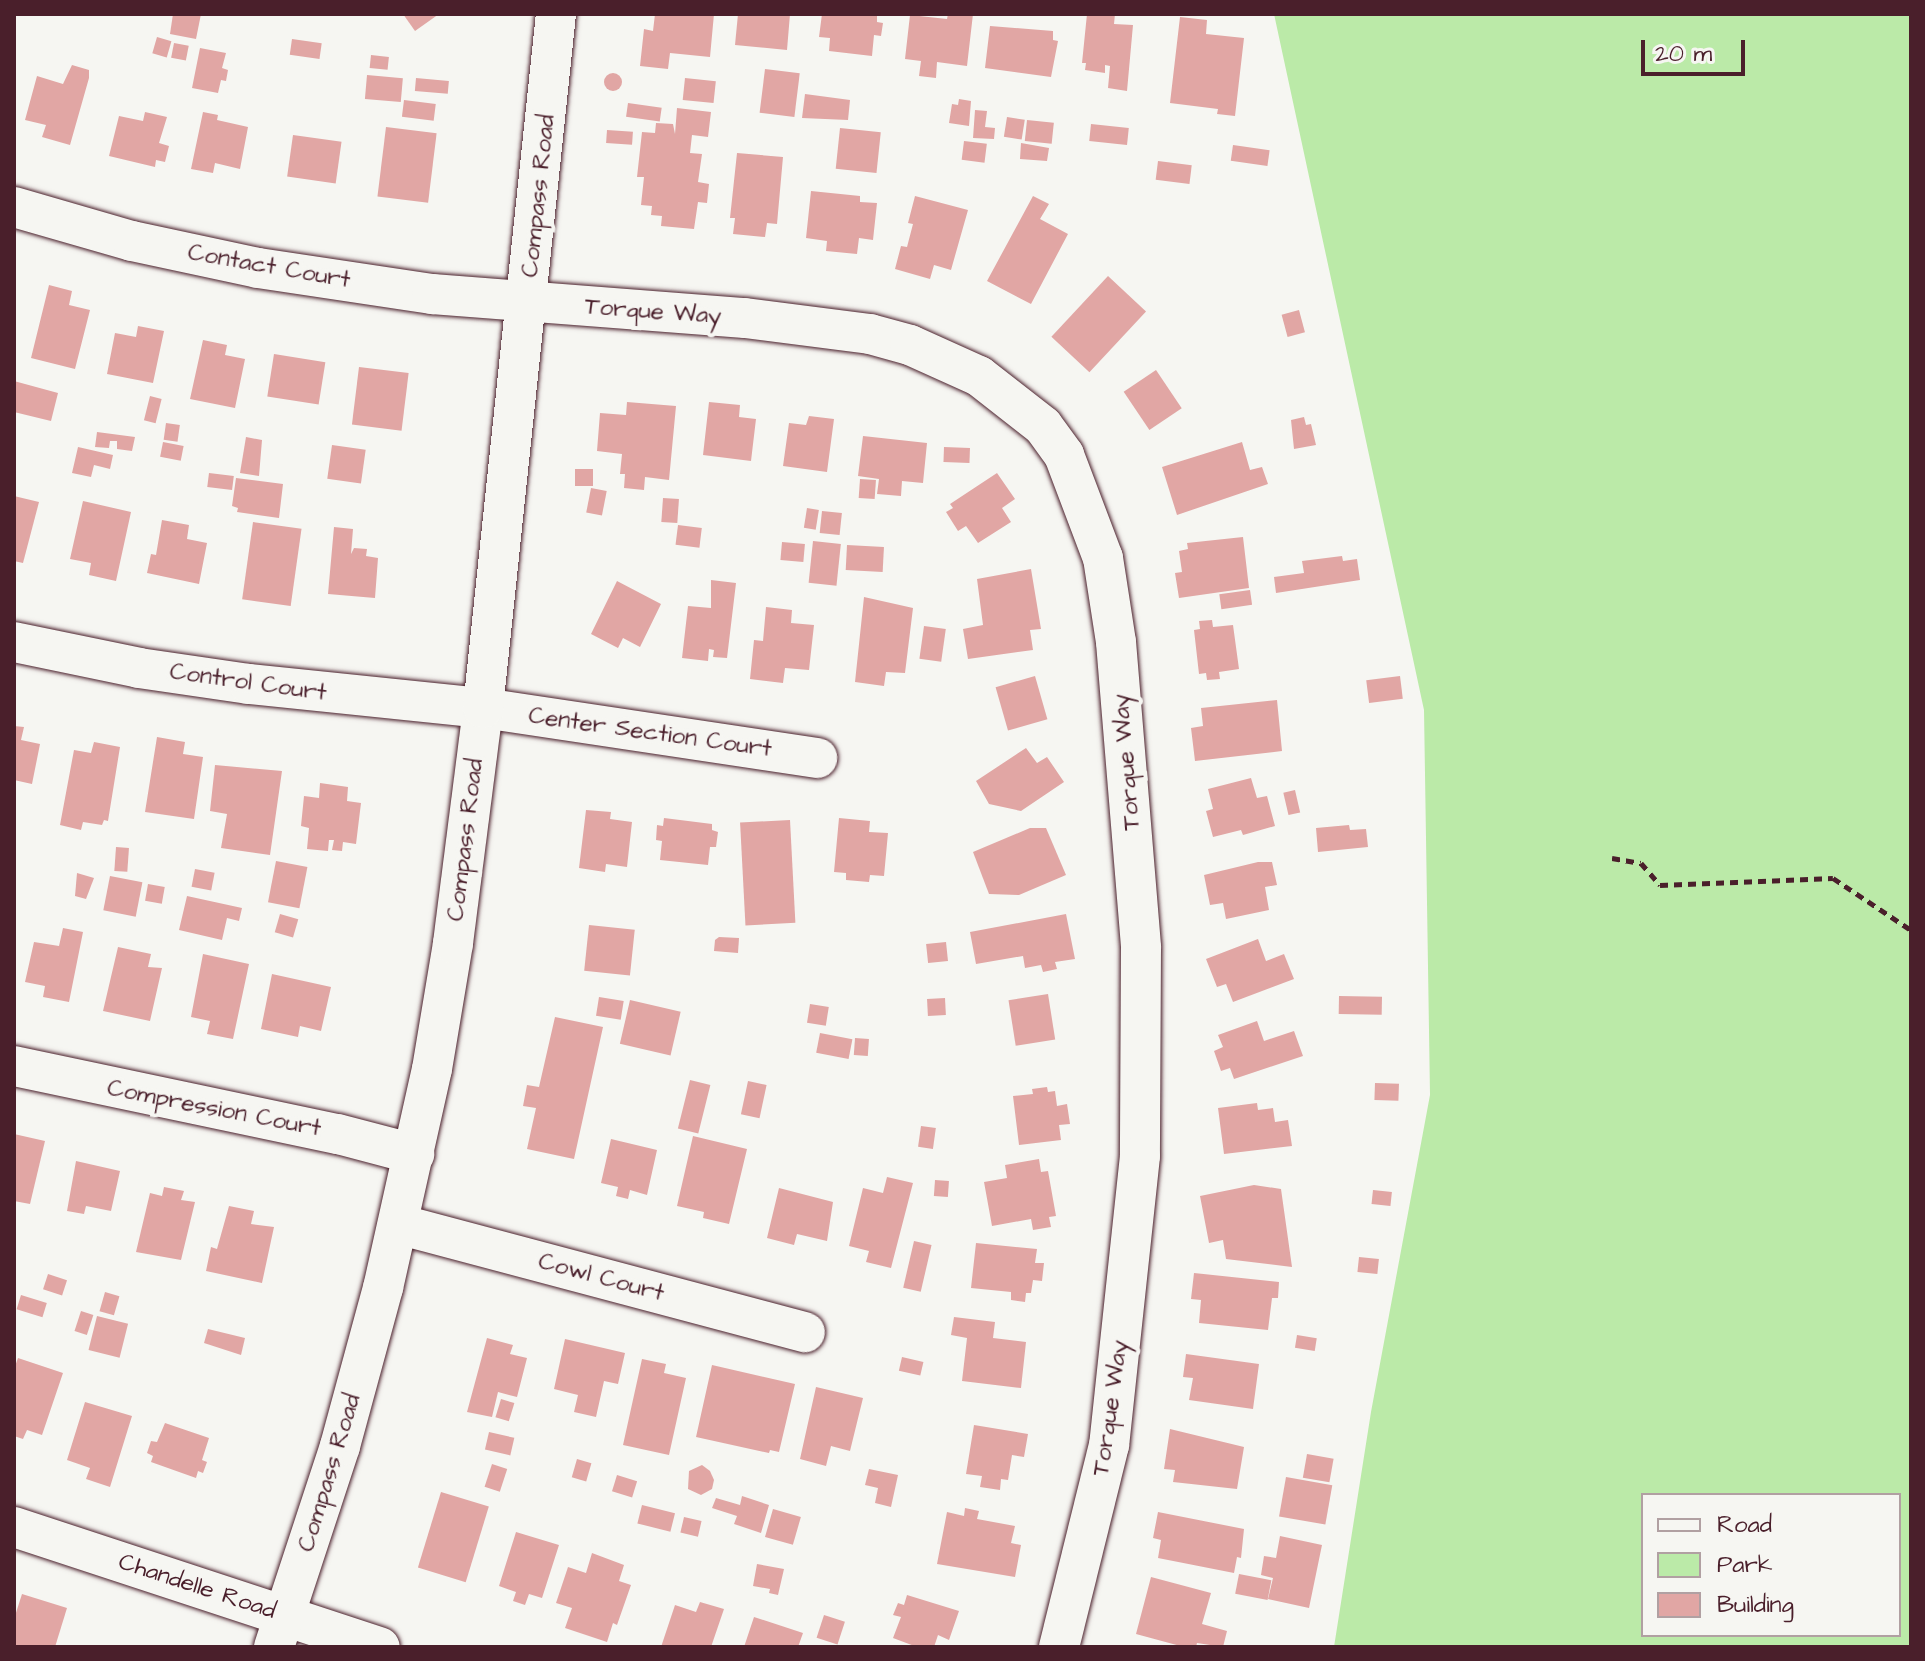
<!DOCTYPE html>
<html>
<head>
<meta charset="utf-8">
<style>
	body { margin:0 }
	#map { position:relative; width:1925px; height:1661px; overflow:hidden; background:#f6f6f2; font-family:"Architects Daughter",sans-serif }
	div>[style] { position:absolute }
	.green>* { inset:0; background:#bbeaa8 }
	.building>* { inset:0; background:#e1a6a4; transform-origin:0 0 }
	.round { border-radius:50% }
	.path>* { height:5px; margin-top:-2.5px; transform-origin:0; background:repeating-linear-gradient(90deg,#4a1f2b 0 8px,transparent 0 14px) }
	.roads { filter:drop-shadow(0 0 2px #4a1f2b) drop-shadow(0 0 2px #4a1f2b) }
	.minor>* { height:40px; margin:-20px; padding:0 20px; transform-origin:20px; border-radius:20px; background:#f6f6f2 }
	span { translate:-50% -50%; white-space:nowrap; text-align:center; line-height:1.15; -webkit-text-stroke:8px #f6f6f2; paint-order:stroke }
	.street-label { font-size:24px; color:#4a1f2b }
	.frame { position:absolute; inset:0; border:16px solid #4a1f2b; pointer-events:none }
	.legend { position:absolute; left:1641px; top:1493px; width:260px; height:144px; box-sizing:border-box; background:#f6f6f2; border:2px solid #b1a0a2; margin:0; padding:10px 14px; list-style:none; font-size:24px; color:#4a1f2b }
	.legend li { display:flex; align-items:center; gap:16px; height:40px }
	.legend b { width:40px; border:2px solid #b1a0a2 }
	.scale { position:absolute; left:1641px; top:40px; width:104px; height:36px; box-sizing:border-box; border:4px solid #4a1f2b; border-top:0; padding-left:10px; font-size:24px; line-height:28px; white-space:nowrap; color:#4a1f2b; -webkit-text-stroke:6px #f6f6f2; paint-order:stroke }
</style>
</head>
<body>
<div id="map">
	<div class="green">
		<div style="clip-path:polygon(evenodd,1274px 14px,1911px 14px,1911px 1647px,1334px 1647px,1371px 1412px,1430px 1095px,1424px 710px,1274px 14px,1643px 1495px,1899px 1495px,1899px 1635px,1643px 1635px,1643px 1495px)"></div>
	</div>
	<div class="building">
		<div style="clip-path:polygon(173px 14px,201px 14px,196px 39px,170px 34px)"></div>
		<div style="clip-path:polygon(403px 14px,439px 14px,415px 31px)"></div>
		<div style="clip-path:polygon(655px 14px,714px 14px,710px 57px,670px 53px,668px 69px,640px 66px,644px 29px,653px 31px)"></div>
		<div style="clip-path:polygon(738px 14px,790px 14px,787px 50px,735px 45px)"></div>
		<div style="clip-path:polygon(822px 14px,877px 14px,877px 22px,883px 23px,881px 36px,874px 35px,872px 56px,829px 51px,830px 38px,819px 37px)"></div>
		<div style="clip-path:polygon(948px 14px,973px 14px,967px 66px,937px 62px,936px 78px,919px 76px,921px 61px,905px 59px,910px 15px,947px 19px)"></div>
		<div style="clip-path:polygon(1087px 14px,1115px 14px,1114px 24px,1133px 25px,1127px 91px,1108px 88px,1110px 66px,1105px 65px,1105px 73px,1085px 70px,1086px 63px,1082px 63px)"></div>
		<div style="clip-path:polygon(1180px 17px,1207px 20px,1206px 34px,1244px 38px,1235px 116px,1217px 114px,1218px 109px,1170px 103px)"></div>
		<div style="clip-path:polygon(990px 26px,1053px 31px,1053px 40px,1058px 41px,1051px 77px,985px 68px)"></div>
		<div style="left:157px;top:37px;width:15px;height:17px;rotate:16deg"></div>
		<div style="left:292px;top:39px;width:30px;height:16px;rotate:8deg"></div>
		<div style="left:174px;top:43px;width:15px;height:15px;rotate:11deg"></div>
		<div style="clip-path:polygon(200px 48px,226px 53px,222px 68px,228px 70px,226px 81px,221px 80px,218px 93px,192px 88px)"></div>
		<div style="left:371px;top:55px;width:18px;height:13px;rotate:6deg"></div>
		<div style="clip-path:polygon(72px 65px,89px 70px,89px 78px,70px 145px,42px 137px,46px 125px,25px 120px,37px 76px,63px 84px)"></div>
		<div style="left:765px;top:69px;width:35px;height:44px;rotate:7deg"></div>
		<div class="round" style="left:604px;top:73px;width:18px;height:18px"></div>
		<div style="left:367px;top:75px;width:36px;height:24px;rotate:5deg"></div>
		<div style="left:416px;top:78px;width:33px;height:13px;rotate:5deg"></div>
		<div style="left:685px;top:78px;width:31px;height:22px;rotate:6deg"></div>
		<div style="clip-path:polygon(805px 94px,850px 100px,848px 120px,802px 118px)"></div>
		<div style="clip-path:polygon(959px 99px,971px 101px,969px 126px,949px 123px,952px 104px,958px 105px)"></div>
		<div style="left:404px;top:100px;width:32px;height:17px;rotate:7deg"></div>
		<div style="left:628px;top:103px;width:34px;height:14px;rotate:8deg"></div>
		<div style="clip-path:polygon(677px 108px,711px 112px,708px 137px,692px 135px,690px 153px,702px 154px,698px 182px,709px 184px,707px 203px,698px 202px,694px 229px,661px 226px,662px 216px,651px 215px,652px 206px,641px 205px,644px 177px,637px 177px,642px 132px,655px 133px,656px 123px,673px 124px,675px 134px)"></div>
		<div style="clip-path:polygon(975px 110px,987px 111px,985px 127px,995px 128px,994px 139px,973px 138px)"></div>
		<div style="clip-path:polygon(145px 112px,167px 117px,159px 143px,169px 146px,165px 162px,156px 160px,155px 167px,109px 156px,119px 116px,143px 121px)"></div>
		<div style="clip-path:polygon(203px 112px,218px 115px,217px 120px,248px 127px,240px 169px,215px 163px,213px 173px,191px 169px)"></div>
		<div style="left:1007px;top:117px;width:18px;height:20px;rotate:9deg"></div>
		<div style="left:1027px;top:120px;width:27px;height:21px;rotate:6deg"></div>
		<div style="left:1091px;top:124px;width:38px;height:17px;rotate:6deg"></div>
		<div style="left:386px;top:127px;width:51px;height:70px;rotate:7deg"></div>
		<div style="left:840px;top:128px;width:41px;height:41px;rotate:6deg"></div>
		<div style="left:607px;top:130px;width:26px;height:13px;rotate:4deg"></div>
		<div style="left:293px;top:135px;width:49px;height:42px;rotate:8deg"></div>
		<div style="left:964px;top:141px;width:23px;height:19px;rotate:7deg"></div>
		<div style="clip-path:polygon(1021px 143px,1049px 148px,1047px 161px,1020px 159px)"></div>
		<div style="left:1233px;top:145px;width:37px;height:16px;rotate:8deg"></div>
		<div style="clip-path:polygon(737px 153px,783px 157px,777px 224px,767px 223px,765px 237px,733px 234px,735px 218px,730px 218px)"></div>
		<div style="left:1158px;top:161px;width:34px;height:19px;rotate:7deg"></div>
		<div style="clip-path:polygon(811px 191px,860px 196px,860px 202px,877px 203px,873px 240px,859px 238px,857px 254px,826px 251px,827px 241px,806px 238px)"></div>
		<div style="clip-path:polygon(915px 196px,968px 210px,951px 270px,934px 265px,930px 279px,895px 269px,901px 246px,907px 247px,913px 224px,908px 223px)"></div>
		<div style="clip-path:polygon(1033px 196px,1049px 204px,1040px 219px,1068px 234px,1031px 304px,987px 281px)"></div>
		<div style="left:1108px;top:276px;width:52px;height:83px;rotate:43deg"></div>
		<div style="clip-path:polygon(49px 285px,72px 291px,69px 305px,90px 310px,75px 369px,31px 358px)"></div>
		<div style="left:1299px;top:310px;width:23px;height:18px;rotate:75deg"></div>
		<div style="clip-path:polygon(138px 326px,164px 331px,153px 383px,107px 374px,115px 333px,136px 337px)"></div>
		<div style="clip-path:polygon(203px 340px,227px 345px,225px 355px,245px 359px,235px 408px,190px 399px)"></div>
		<div style="left:274px;top:354px;width:52px;height:43px;rotate:9deg"></div>
		<div style="left:359px;top:367px;width:50px;height:58px;rotate:7deg"></div>
		<div style="left:1156px;top:370px;width:46px;height:39px;rotate:56deg"></div>
		<div style="clip-path:polygon(14px 381px,58px 393px,51px 421px,14px 412px)"></div>
		<div style="left:150px;top:396px;width:12px;height:25px;rotate:14deg"></div>
		<div style="clip-path:polygon(627px 402px,676px 406px,669px 480px,645px 477px,644px 490px,624px 488px,625px 474px,620px 474px,622px 454px,597px 451px,600px 413px,626px 415px)"></div>
		<div style="clip-path:polygon(709px 402px,740px 405px,739px 417px,756px 419px,751px 461px,703px 455px)"></div>
		<div style="clip-path:polygon(809px 416px,834px 419px,827px 472px,783px 466px,789px 423px,806px 425px)"></div>
		<div style="clip-path:polygon(1304px 417px,1306px 425px,1311px 424px,1316px 445px,1294px 449px,1291px 420px)"></div>
		<div style="left:166px;top:423px;width:14px;height:17px;rotate:8deg"></div>
		<div style="clip-path:polygon(97px 432px,135px 437px,132px 451px,117px 449px,117px 441px,110px 441px,109px 448px,95px 447px)"></div>
		<div style="clip-path:polygon(863px 436px,927px 443px,923px 483px,902px 481px,901px 496px,877px 494px,879px 479px,858px 476px)"></div>
		<div style="clip-path:polygon(246px 437px,262px 440px,259px 476px,240px 473px)"></div>
		<div style="left:163px;top:442px;width:21px;height:15px;rotate:11deg"></div>
		<div style="clip-path:polygon(1242px 442px,1250px 470px,1262px 467px,1268px 484px,1177px 515px,1162px 467px)"></div>
		<div style="left:332px;top:445px;width:34px;height:34px;rotate:8deg"></div>
		<div style="clip-path:polygon(78px 447px,113px 455px,110px 469px,94px 465px,91px 477px,72px 473px)"></div>
		<div style="left:944px;top:447px;width:26px;height:15px;rotate:2deg"></div>
		<div style="left:575px;top:469px;width:18px;height:17px"></div>
		<div style="left:209px;top:473px;width:25px;height:14px;rotate:7deg"></div>
		<div style="clip-path:polygon(997px 473px,1015px 499px,1002px 508px,1011px 522px,978px 543px,966px 526px,958px 531px,946px 512px,953px 508px,950px 504px)"></div>
		<div style="clip-path:polygon(236px 478px,283px 484px,279px 518px,237px 512px,238px 508px,232px 506px)"></div>
		<div style="left:860px;top:479px;width:16px;height:19px;rotate:4deg"></div>
		<div style="left:591px;top:488px;width:16px;height:25px;rotate:11deg"></div>
		<div style="clip-path:polygon(14px 496px,39px 502px,23px 563px,14px 561px)"></div>
		<div style="left:663px;top:498px;width:16px;height:24px;rotate:4deg"></div>
		<div style="clip-path:polygon(83px 501px,131px 512px,116px 581px,89px 575px,91px 563px,70px 559px)"></div>
		<div style="left:807px;top:508px;width:12px;height:20px;rotate:9deg"></div>
		<div style="left:822px;top:511px;width:20px;height:22px;rotate:6deg"></div>
		<div style="clip-path:polygon(162px 520px,189px 525px,187px 539px,207px 543px,199px 584px,147px 573px,151px 554px,156px 555px)"></div>
		<div style="left:253px;top:522px;width:49px;height:78px;rotate:8deg"></div>
		<div style="left:678px;top:525px;width:24px;height:20px;rotate:7deg"></div>
		<div style="clip-path:polygon(334px 527px,353px 529px,351px 554px,354px 548px,367px 549px,366px 556px,378px 558px,375px 598px,328px 594px)"></div>
		<div style="clip-path:polygon(1243px 537px,1249px 588px,1179px 598px,1175px 573px,1182px 572px,1179px 551px,1188px 549px,1187px 543px)"></div>
		<div style="left:813px;top:541px;width:28px;height:42px;rotate:6deg"></div>
		<div style="left:782px;top:542px;width:23px;height:18px;rotate:5deg"></div>
		<div style="left:847px;top:545px;width:37px;height:25px;rotate:3deg"></div>
		<div style="clip-path:polygon(1342px 556px,1343px 561px,1357px 559px,1360px 580px,1276px 593px,1274px 577px,1304px 573px,1302px 561px)"></div>
		<div style="clip-path:polygon(1031px 569px,1041px 629px,1030px 630px,1033px 650px,968px 659px,963px 629px,983px 625px,977px 579px)"></div>
		<div style="clip-path:polygon(711px 580px,736px 583px,727px 658px,713px 657px,714px 650px,709px 649px,708px 661px,682px 658px,688px 606px,711px 608px)"></div>
		<div style="clip-path:polygon(617px 581px,661px 604px,640px 647px,623px 638px,618px 648px,591px 634px)"></div>
		<div style="left:1250px;top:590px;width:15px;height:31px;rotate:82deg"></div>
		<div style="clip-path:polygon(864px 597px,913px 608px,905px 673px,886px 672px,884px 686px,855px 682px)"></div>
		<div style="clip-path:polygon(766px 607px,792px 610px,791px 623px,814px 625px,809px 670px,785px 668px,783px 683px,750px 679px,754px 640px,763px 641px)"></div>
		<div style="clip-path:polygon(1212px 620px,1213px 627px,1233px 625px,1239px 669px,1219px 672px,1220px 679px,1207px 680px,1206px 673px,1199px 674px,1194px 630px,1200px 629px,1199px 621px)"></div>
		<div style="left:924px;top:626px;width:22px;height:33px;rotate:8deg"></div>
		<div style="left:1035px;top:676px;width:45px;height:41px;rotate:74deg"></div>
		<div style="left:1400px;top:676px;width:23px;height:34px;rotate:83deg"></div>
		<div style="clip-path:polygon(1277px 700px,1282px 751px,1195px 761px,1191px 728px,1203px 726px,1201px 708px)"></div>
		<div style="clip-path:polygon(14px 726px,24px 727px,21px 740px,40px 744px,32px 784px,14px 780px)"></div>
		<div style="clip-path:polygon(157px 737px,185px 742px,183px 754px,203px 757px,194px 819px,145px 812px)"></div>
		<div style="clip-path:polygon(94px 742px,120px 747px,108px 821px,104px 820px,102px 825px,83px 822px,81px 830px,60px 825px,74px 750px,91px 753px)"></div>
		<div style="clip-path:polygon(1026px 748px,1037px 763px,1047px 757px,1064px 782px,1021px 811px,989px 804px,976px 781px)"></div>
		<div style="clip-path:polygon(215px 765px,282px 771px,270px 855px,221px 848px,227px 814px,210px 811px)"></div>
		<div style="clip-path:polygon(1251px 778px,1257px 798px,1267px 796px,1275px 826px,1243px 835px,1241px 830px,1213px 837px,1206px 811px,1213px 809px,1208px 789px)"></div>
		<div style="clip-path:polygon(320px 783px,348px 787px,347px 801px,361px 803px,356px 844px,343px 842px,342px 851px,332px 850px,334px 840px,329px 840px,328px 851px,307px 849px,309px 828px,301px 826px,304px 796px,319px 798px)"></div>
		<div style="left:1295px;top:790px;width:23px;height:12px;rotate:77deg"></div>
		<div style="clip-path:polygon(586px 810px,611px 812px,610px 819px,632px 822px,627px 867px,606px 864px,605px 872px,579px 868px)"></div>
		<div style="clip-path:polygon(664px 818px,712px 824px,712px 830px,718px 832px,716px 847px,710px 847px,708px 865px,660px 860px,662px 841px,656px 840px,657px 825px,663px 826px)"></div>
		<div style="clip-path:polygon(839px 818px,870px 821px,869px 832px,888px 833px,884px 876px,870px 875px,869px 882px,846px 880px,846px 873px,834px 872px)"></div>
		<div style="left:790px;top:820px;width:103px;height:50px;rotate:87deg"></div>
		<div style="clip-path:polygon(1349px 825px,1350px 830px,1366px 829px,1368px 847px,1318px 852px,1316px 828px)"></div>
		<div style="clip-path:polygon(1030px 828px,1046px 828px,1066px 875px,1019px 895px,989px 894px,973px 852px)"></div>
		<div style="left:116px;top:847px;width:13px;height:24px;rotate:4deg"></div>
		<div style="left:276px;top:861px;width:32px;height:42px;rotate:11deg"></div>
		<div style="clip-path:polygon(1258px 862px,1272px 862px,1277px 885px,1265px 887px,1269px 910px,1226px 919px,1223px 903px,1210px 905px,1204px 875px)"></div>
		<div style="left:195px;top:869px;width:20px;height:18px;rotate:11deg"></div>
		<div style="clip-path:polygon(77px 873px,94px 878px,86px 899px,75px 896px)"></div>
		<div style="left:110px;top:876px;width:33px;height:35px;rotate:11deg"></div>
		<div style="left:148px;top:884px;width:17px;height:17px;rotate:10deg"></div>
		<div style="clip-path:polygon(187px 896px,242px 908px,239px 921px,227px 918px,222px 940px,179px 930px)"></div>
		<div style="left:280px;top:914px;width:19px;height:19px;rotate:16deg"></div>
		<div style="clip-path:polygon(1066px 914px,1075px 959px,1055px 962px,1057px 969px,1043px 972px,1041px 965px,1025px 968px,1023px 956px,976px 964px,970px 932px)"></div>
		<div style="left:589px;top:925px;width:46px;height:46px;rotate:6deg"></div>
		<div style="clip-path:polygon(63px 928px,83px 932px,69px 1002px,43px 997px,45px 986px,25px 982px,34px 942px,59px 946px)"></div>
		<div style="clip-path:polygon(719px 937px,739px 938px,738px 953px,714px 951px,715px 940px)"></div>
		<div style="clip-path:polygon(1258px 939px,1266px 961px,1284px 954px,1294px 979px,1233px 1002px,1226px 984px,1217px 987px,1206px 959px)"></div>
		<div style="left:946px;top:942px;width:19px;height:20px;rotate:84deg"></div>
		<div style="clip-path:polygon(118px 947px,151px 954px,148px 967px,162px 968px,150px 1021px,103px 1011px)"></div>
		<div style="clip-path:polygon(203px 954px,249px 964px,233px 1039px,207px 1034px,210px 1021px,191px 1017px)"></div>
		<div style="clip-path:polygon(272px 974px,331px 987px,321px 1031px,300px 1026px,298px 1037px,261px 1029px)"></div>
		<div style="left:1048px;top:994px;width:46px;height:40px;rotate:81deg"></div>
		<div style="left:1339px;top:996px;width:43px;height:18px;rotate:1deg"></div>
		<div style="left:599px;top:997px;width:25px;height:19px;rotate:9deg"></div>
		<div style="left:945px;top:998px;width:17px;height:18px;rotate:87deg"></div>
		<div style="left:630px;top:1000px;width:52px;height:45px;rotate:13deg"></div>
		<div style="left:810px;top:1004px;width:19px;height:19px;rotate:9deg"></div>
		<div style="clip-path:polygon(555px 1017px,603px 1027px,574px 1159px,527px 1149px,536px 1108px,523px 1106px,527px 1085px,539px 1087px)"></div>
		<div style="clip-path:polygon(1257px 1021px,1264px 1041px,1294px 1031px,1303px 1056px,1234px 1079px,1230px 1068px,1221px 1071px,1214px 1051px,1223px 1047px,1218px 1035px)"></div>
		<div style="left:820px;top:1033px;width:33px;height:20px;rotate:11deg"></div>
		<div style="left:855px;top:1038px;width:14px;height:17px;rotate:4deg"></div>
		<div style="left:690px;top:1080px;width:21px;height:50px;rotate:14deg"></div>
		<div style="left:748px;top:1081px;width:19px;height:34px;rotate:12deg"></div>
		<div style="left:1375px;top:1083px;width:24px;height:17px;rotate:2deg"></div>
		<div style="clip-path:polygon(1047px 1087px,1048px 1092px,1055px 1091px,1057px 1106px,1067px 1104px,1070px 1124px,1059px 1125px,1061px 1140px,1019px 1145px,1013px 1096px,1033px 1094px,1032px 1089px)"></div>
		<div style="clip-path:polygon(1257px 1103px,1258px 1110px,1273px 1108px,1275px 1122px,1288px 1120px,1292px 1146px,1224px 1154px,1218px 1108px)"></div>
		<div style="left:921px;top:1126px;width:15px;height:21px;rotate:8deg"></div>
		<div style="clip-path:polygon(14px 1134px,45px 1141px,30px 1204px,14px 1201px)"></div>
		<div style="clip-path:polygon(693px 1136px,747px 1149px,729px 1224px,703px 1218px,704px 1212px,677px 1206px)"></div>
		<div style="clip-path:polygon(611px 1139px,657px 1150px,647px 1195px,630px 1190px,628px 1199px,616px 1196px,618px 1187px,601px 1183px)"></div>
		<div style="clip-path:polygon(1039px 1159px,1041px 1172px,1048px 1171px,1056px 1216px,1049px 1217px,1051px 1227px,1033px 1230px,1031px 1219px,992px 1226px,984px 1182px,1007px 1178px,1005px 1165px)"></div>
		<div style="clip-path:polygon(76px 1161px,120px 1171px,111px 1211px,86px 1206px,84px 1214px,67px 1211px)"></div>
		<div style="clip-path:polygon(887px 1177px,913px 1183px,891px 1268px,866px 1262px,869px 1251px,849px 1246px,863px 1188px,883px 1193px)"></div>
		<div style="left:935px;top:1180px;width:14px;height:16px;rotate:4deg"></div>
		<div style="clip-path:polygon(1254px 1185px,1281px 1189px,1292px 1267px,1226px 1259px,1223px 1240px,1209px 1243px,1200px 1196px)"></div>
		<div style="clip-path:polygon(164px 1187px,184px 1191px,181px 1200px,195px 1202px,181px 1260px,136px 1252px,150px 1193px,162px 1196px)"></div>
		<div style="clip-path:polygon(779px 1188px,833px 1202px,827px 1241px,797px 1234px,794px 1245px,767px 1238px)"></div>
		<div style="left:1373px;top:1190px;width:19px;height:14px;rotate:6deg"></div>
		<div style="clip-path:polygon(229px 1206px,254px 1211px,251px 1224px,274px 1227px,262px 1283px,206px 1271px,211px 1247px,217px 1249px)"></div>
		<div style="left:914px;top:1241px;width:18px;height:48px;rotate:13deg"></div>
		<div style="clip-path:polygon(976px 1243px,1037px 1249px,1035px 1263px,1044px 1263px,1042px 1281px,1033px 1280px,1031px 1293px,1026px 1293px,1025px 1302px,1011px 1300px,1011px 1292px,971px 1288px)"></div>
		<div style="left:1359px;top:1257px;width:20px;height:15px;rotate:6deg"></div>
		<div style="clip-path:polygon(1194px 1273px,1279px 1282px,1278px 1298px,1272px 1298px,1268px 1330px,1199px 1323px,1201px 1300px,1191px 1299px)"></div>
		<div style="left:48px;top:1274px;width:20px;height:16px;rotate:18deg"></div>
		<div style="left:105px;top:1292px;width:15px;height:20px;rotate:16deg"></div>
		<div style="left:21px;top:1295px;width:27px;height:15px;rotate:17deg"></div>
		<div style="left:81px;top:1311px;width:13px;height:21px;rotate:18deg"></div>
		<div style="left:97px;top:1316px;width:32px;height:35px;rotate:14deg"></div>
		<div style="clip-path:polygon(954px 1317px,995px 1322px,993px 1338px,1026px 1342px,1021px 1388px,962px 1381px,967px 1338px,951px 1335px)"></div>
		<div style="clip-path:polygon(208px 1329px,245px 1338px,241px 1355px,204px 1343px)"></div>
		<div style="left:1297px;top:1335px;width:20px;height:13px;rotate:9deg"></div>
		<div style="clip-path:polygon(487px 1338px,513px 1345px,510px 1354px,527px 1358px,517px 1397px,498px 1392px,492px 1417px,467px 1412px)"></div>
		<div style="clip-path:polygon(565px 1339px,625px 1353px,618px 1384px,604px 1381px,596px 1417px,574px 1412px,578px 1395px,554px 1389px)"></div>
		<div style="clip-path:polygon(1186px 1354px,1259px 1364px,1253px 1409px,1189px 1400px,1193px 1378px,1183px 1377px)"></div>
		<div style="left:902px;top:1357px;width:22px;height:14px;rotate:13deg"></div>
		<div style="clip-path:polygon(18px 1358px,63px 1373px,42px 1435px,27px 1430px,23px 1439px,14px 1436px,14px 1369px)"></div>
		<div style="clip-path:polygon(642px 1359px,666px 1364px,664px 1373px,686px 1378px,669px 1455px,623px 1445px)"></div>
		<div style="clip-path:polygon(712px 1365px,795px 1384px,779px 1452px,770px 1450px,769px 1453px,696px 1437px)"></div>
		<div style="clip-path:polygon(816px 1387px,863px 1398px,850px 1451px,831px 1446px,826px 1466px,800px 1459px)"></div>
		<div style="left:501px;top:1399px;width:14px;height:19px;rotate:17deg"></div>
		<div style="clip-path:polygon(85px 1402px,132px 1416px,110px 1487px,86px 1479px,90px 1468px,67px 1460px)"></div>
		<div style="clip-path:polygon(165px 1423px,209px 1438px,202px 1460px,207px 1462px,203px 1473px,198px 1471px,196px 1478px,151px 1462px,153px 1456px,147px 1453px,151px 1441px,157px 1442px)"></div>
		<div style="clip-path:polygon(974px 1425px,1028px 1434px,1024px 1457px,1012px 1455px,1008px 1480px,1001px 1479px,1000px 1490px,980px 1487px,982px 1476px,966px 1474px)"></div>
		<div style="clip-path:polygon(1170px 1429px,1244px 1447px,1237px 1489px,1173px 1482px,1175px 1470px,1164px 1469px)"></div>
		<div style="left:489px;top:1432px;width:26px;height:18px;rotate:13deg"></div>
		<div style="left:1307px;top:1454px;width:27px;height:24px;rotate:10deg"></div>
		<div style="left:577px;top:1459px;width:15px;height:19px;rotate:16deg"></div>
		<div style="left:492px;top:1464px;width:16px;height:24px;rotate:18deg"></div>
		<div style="clip-path:polygon(702px 1465px,710px 1471px,714px 1480px,712px 1489px,701px 1495px,688px 1489px,689px 1471px)"></div>
		<div style="clip-path:polygon(869px 1469px,898px 1475px,891px 1507px,875px 1503px,878px 1488px,865px 1485px)"></div>
		<div style="left:617px;top:1475px;width:21px;height:17px;rotate:17deg"></div>
		<div style="left:1286px;top:1477px;width:47px;height:40px;rotate:10deg"></div>
		<div style="left:441px;top:1492px;width:50px;height:79px;rotate:17deg"></div>
		<div style="clip-path:polygon(742px 1496px,769px 1505px,761px 1533px,734px 1524px,737px 1516px,712px 1508px,716px 1498px,740px 1505px)"></div>
		<div style="left:642px;top:1505px;width:34px;height:19px;rotate:14deg"></div>
		<div style="clip-path:polygon(965px 1508px,979px 1511px,977px 1519px,1015px 1526px,1011px 1543px,1021px 1545px,1015px 1577px,937px 1564px,947px 1512px,964px 1516px)"></div>
		<div style="left:773px;top:1509px;width:29px;height:29px;rotate:16deg"></div>
		<div style="clip-path:polygon(1158px 1512px,1244px 1529px,1241px 1558px,1237px 1557px,1234px 1573px,1158px 1558px,1161px 1540px,1153px 1538px)"></div>
		<div style="left:684px;top:1517px;width:18px;height:16px;rotate:13deg"></div>
		<div style="clip-path:polygon(516px 1532px,559px 1545px,542px 1598px,529px 1594px,525px 1605px,513px 1601px,516px 1592px,499px 1586px)"></div>
		<div style="clip-path:polygon(1280px 1536px,1322px 1545px,1309px 1608px,1268px 1599px,1273px 1578px,1261px 1575px,1264px 1556px,1276px 1558px)"></div>
		<div style="clip-path:polygon(592px 1553px,624px 1565px,619px 1581px,631px 1585px,617px 1625px,613px 1623px,607px 1642px,565px 1628px,572px 1608px,556px 1603px,568px 1567px,586px 1573px)"></div>
		<div style="clip-path:polygon(757px 1564px,784px 1569px,778px 1595px,769px 1593px,770px 1589px,753px 1586px)"></div>
		<div style="left:1239px;top:1574px;width:33px;height:20px;rotate:11deg"></div>
		<div style="clip-path:polygon(1151px 1577px,1211px 1593px,1202px 1624px,1227px 1631px,1223px 1647px,1197px 1643px,1196px 1647px,1184px 1647px,1136px 1634px)"></div>
		<div style="clip-path:polygon(22px 1594px,67px 1608px,55px 1647px,14px 1647px,14px 1619px)"></div>
		<div style="clip-path:polygon(907px 1595px,959px 1611px,949px 1640px,938px 1635px,934px 1647px,917px 1647px,893px 1638px,901px 1617px,893px 1615px,898px 1603px,904px 1605px)"></div>
		<div style="clip-path:polygon(700px 1602px,724px 1609px,711px 1647px,661px 1647px,675px 1605px,696px 1612px)"></div>
		<div style="left:824px;top:1615px;width:22px;height:24px;rotate:18deg"></div>
		<div style="clip-path:polygon(754px 1617px,803px 1633px,798px 1647px,744px 1647px)"></div>
	</div>
	<div class="path">
		<div style="left:1612px;top:858px;width:29px;rotate:10deg"></div>
		<div style="left:1641px;top:863px;width:29px;rotate:49deg"></div>
		<div style="left:1660px;top:885px;width:173px;rotate:-2.3deg"></div>
		<div style="left:1833px;top:878px;width:94px;rotate:33.7deg"></div>
	</div>
	<div class="roads">
		<div class="minor">
			<div style="left:14px;top:207px;width:123px;rotate:16.1deg"></div>
			<div style="left:132px;top:241px;width:129px;rotate:12.1deg"></div>
			<div style="left:258px;top:268px;width:176px;rotate:8.5deg"></div>
			<div style="left:432px;top:294px;width:314px;rotate:4.4deg"></div>
			<div style="left:745px;top:318px;width:126px;rotate:7.3deg"></div>
			<div style="left:870px;top:334px;width:41px;rotate:15.4deg"></div>
			<div style="left:910px;top:345px;width:76px;rotate:24.2deg"></div>
			<div style="left:979px;top:376px;width:81px;rotate:38deg"></div>
			<div style="left:1043px;top:426px;width:36px;rotate:54deg"></div>
			<div style="left:1064px;top:455px;width:110px;rotate:69.3deg"></div>
			<div style="left:1103px;top:558px;width:85px;rotate:81.2deg"></div>
			<div style="left:1116px;top:642px;width:307px;rotate:85.3deg"></div>
			<div style="left:1141px;top:948px;width:208px;rotate:90.3deg"></div>
			<div style="left:1140px;top:1156px;width:291px;rotate:96.1deg"></div>
			<div style="left:1109px;top:1445px;width:208px;rotate:103.9deg"></div>
			<div style="left:14px;top:642px;width:128px;rotate:11.7deg"></div>
			<div style="left:139px;top:668px;width:111px;rotate:8.3deg"></div>
			<div style="left:249px;top:684px;width:235px;rotate:5.9deg"></div>
			<div style="left:483px;top:708px;width:338px;rotate:8.5deg"></div>
			<div style="left:14px;top:1066px;width:331px;rotate:11.9deg"></div>
			<div style="left:338px;top:1134px;width:79px;rotate:14.7deg"></div>
			<div style="left:398px;top:1224px;width:421px;rotate:14.9deg"></div>
			<div style="left:14px;top:1527px;width:385px;rotate:18.2deg"></div>
			<div style="left:274px;top:1647px;width:212px;rotate:-71.8deg"></div>
			<div style="left:340px;top:1446px;width:164px;rotate:-74.8deg"></div>
			<div style="left:383px;top:1288px;width:224px;rotate:-77.4deg"></div>
			<div style="left:432px;top:1069px;width:128px;rotate:-80.5deg"></div>
			<div style="left:453px;top:943px;width:237px;rotate:-82.7deg"></div>
			<div style="left:483px;top:708px;width:698px;rotate:-84deg"></div>
		</div>
	</div>
	<div class="street-label">
		<span style="left:539px;top:196px;rotate:-84deg">Compass Road</span>
		<span style="left:269px;top:267px;rotate:10deg">Contact Court</span>
		<span style="left:653px;top:312px;rotate:4deg">Torque Way</span>
		<span style="left:248px;top:683px;rotate:8deg">Control Court</span>
		<span style="left:650px;top:733px;rotate:8deg">Center Section Court</span>
		<span style="left:1127px;top:762px;rotate:-95deg">Torque Way</span>
		<span style="left:466px;top:840px;rotate:-83deg">Compass Road</span>
		<span style="left:214px;top:1109px;rotate:11deg">Compression Court</span>
		<span style="left:601px;top:1278px;rotate:15deg">Cowl Court</span>
		<span style="left:1111px;top:1408px;rotate:-82deg">Torque Way</span>
		<span style="left:330px;top:1473px;rotate:-73deg">Compass Road</span>
		<span style="left:197px;top:1587px;rotate:18deg">Chandelle Road</span>
	</div>
	<div class="frame"></div>
	<ul class="legend">
	<li><b style="height:10px;background:#f6f6f2"></b>Road</li>
	<li><b style="height:22px;background:#bbeaa8"></b>Park</li>
	<li><b style="height:22px;background:#e1a6a4"></b>Building</li>
	</ul>
	<div class="scale">20 m</div>
</div>
</body>
</html>
